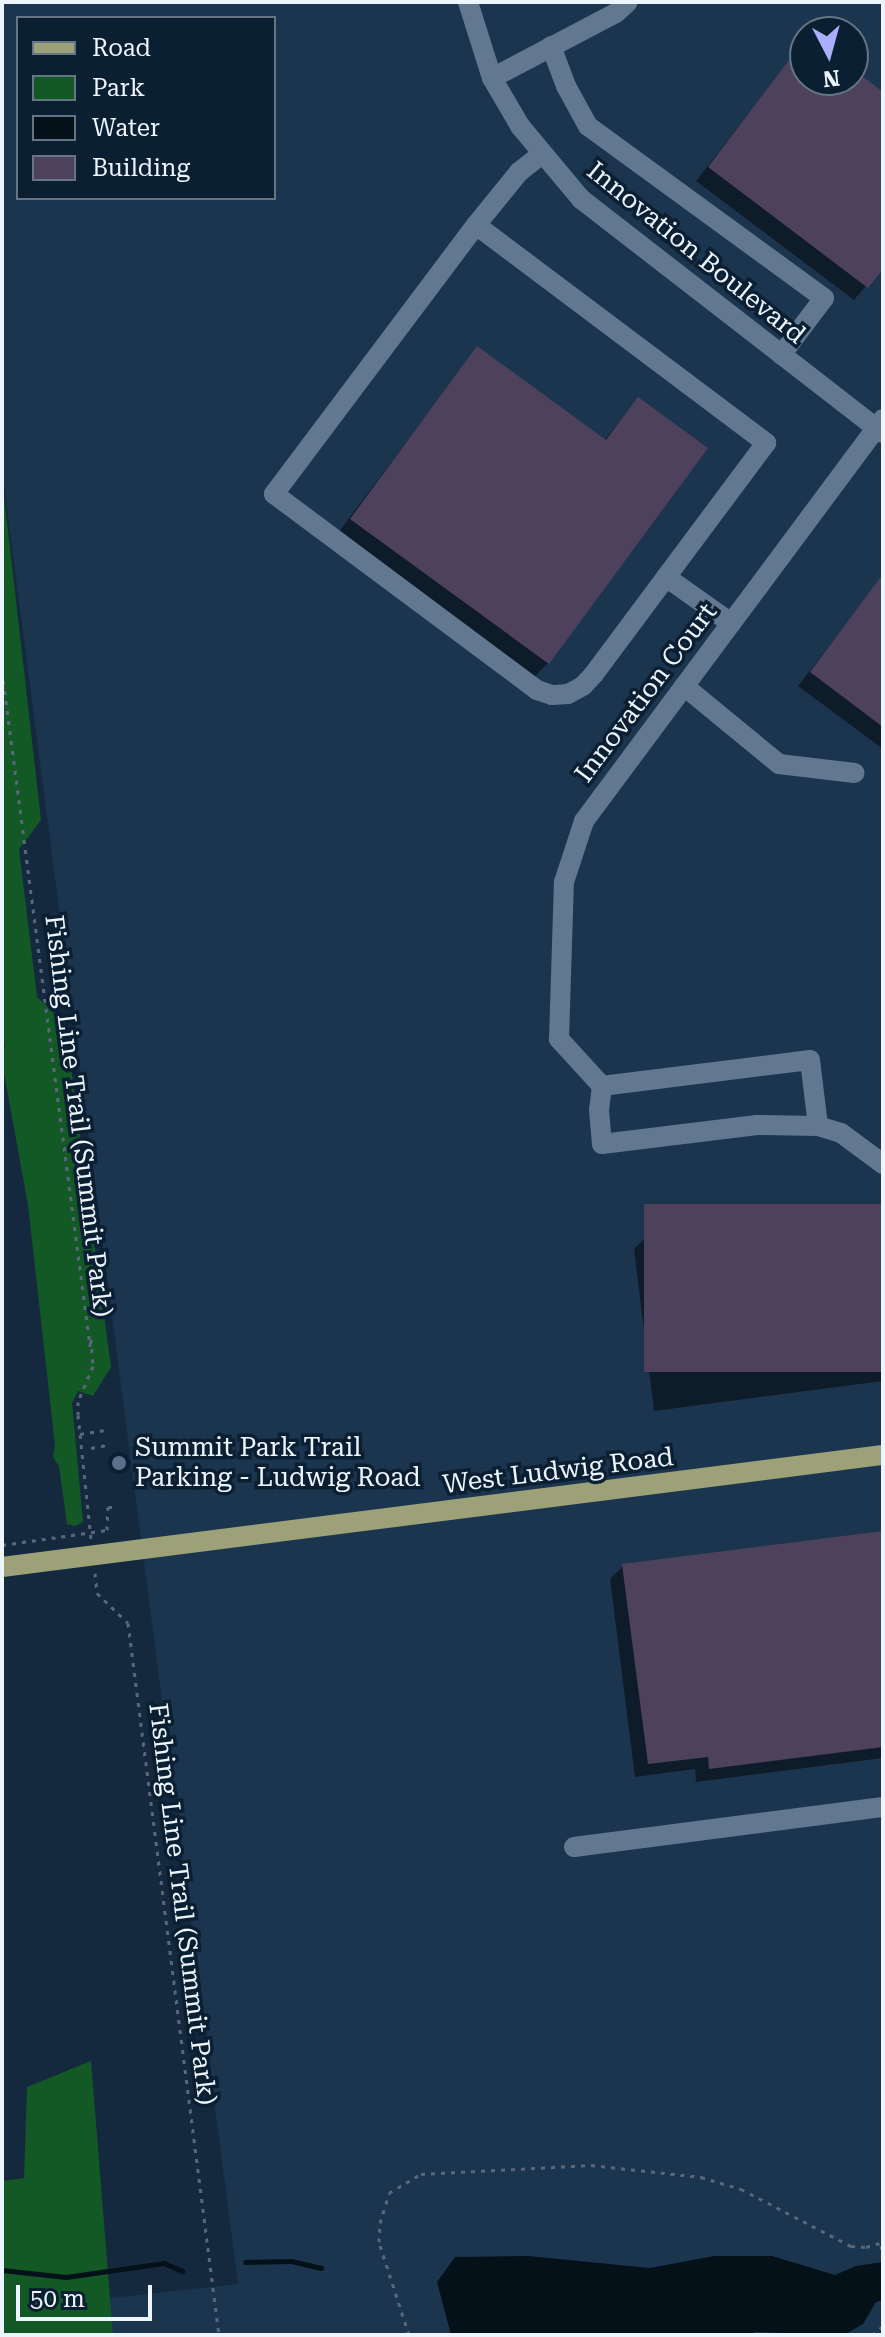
<!DOCTYPE html>
<html>
<head>
<meta charset="utf-8">
<style>
	body { margin:0 }
	#map { position:relative; width:885px; height:2337px; overflow:hidden; background:#15293e; font-family:"Roboto Serif",serif }
	div>[style] { position:absolute }
	.built>* { inset:0; background:#1c354f }
	.green>* { inset:0; background:#135926 }
	.water>* { inset:0; background:#041119 }
	.shadow>* { inset:0; background:#0007 }
	.stream>* { height:5px; margin:-2.5px; padding:0 2.5px; transform-origin:2.5px; border-radius:2.5px; background:#041119 }
	.building>* { inset:0; background:#4e415c; transform-origin:0 0 }
	.path>* { height:3px; margin-top:-1.5px; transform-origin:0; background:repeating-linear-gradient(90deg,#58687a 0 4px,transparent 0 10px) }
	.minor>* { height:20px; margin:-10px; padding:0 10px; transform-origin:10px; border-radius:10px; background:#627891 }
	.major>* { height:20px; margin:-10px; padding:0 10px; transform-origin:10px; border-radius:10px; background:#9da178 }
	.dots>* { width:22px; height:22px; translate:-50% -50%; box-sizing:border-box; border:4px solid #0b1f33; border-radius:50% }
	span { translate:-50% -50%; white-space:nowrap; text-align:center; line-height:1.15; -webkit-text-stroke:7px #0b1f33; paint-order:stroke }
	.street-label { font-size:26px; color:#edf5fe }
	.poi-label { font-size:26px; color:#edf5fe }
	.left { translate:0 -50%; text-align:left }
	.frame { position:absolute; inset:0; border:4px solid #edf5fe; pointer-events:none }
	.legend { position:absolute; left:16px; top:16px; width:260px; height:184px; box-sizing:border-box; background:#0b1f33; border:2px solid #657584; margin:0; padding:10px 14px; list-style:none; font-size:24px; color:#edf5fe }
	.legend li { display:flex; align-items:center; gap:16px; height:40px }
	.legend b { width:40px; border:2px solid #657584 }
	.north { position:absolute; left:789px; top:16px; width:80px; height:80px; box-sizing:border-box; background:#0b1f33; border:2px solid #657584; border-radius:50%; rotate:174deg; font-size:22px; font-weight:700; line-height:32px; text-align:center; color:#edf5fe }
	.north::after { content:''; display:block; margin:auto; width:28px; height:36px; background:#abaffb; clip-path:polygon(50% 0,100% 100%,50% 72%,0 100%) }
	.scale { position:absolute; left:16px; top:2285px; width:136px; height:36px; box-sizing:border-box; border:4px solid #edf5fe; border-top:0; padding-left:10px; font-size:24px; line-height:28px; white-space:nowrap; color:#edf5fe; -webkit-text-stroke:6px #0b1f33; paint-order:stroke }
</style>
</head>
<body>
<div id="map">
	<div class="built">
		<div style="clip-path:polygon(evenodd,2px 2px,883px 2px,883px 2335px,2px 2335px,2px 2310px,238px 2284px,2px 470px,2px 2px,18px 18px,274px 18px,274px 198px,18px 198px,18px 18px,2px 2px,805px 32px,853px 32px,853px 80px,805px 80px,805px 32px)"></div>
	</div>
	<div class="green">
		<div style="clip-path:polygon(2px 478px,41px 820px,19px 849px,37px 997px,65px 1023px,111px 1367px,93px 1396px,78px 1391px,72px 1403px,83px 1522px,75px 1526px,67px 1524px,59px 1466px,53px 1457px,55px 1445px,28px 1205px,2px 1062px,5px 1045px,2px 1030px)"></div>
		<div style="clip-path:polygon(91px 2061px,113px 2335px,2px 2335px,2px 2181px,24px 2178px,27px 2087px)"></div>
	</div>
	<div class="water">
		<div style="clip-path:polygon(528px 2256px,650px 2268px,714px 2256px,772px 2256px,835px 2275px,856px 2266px,883px 2262px,883px 2300px,876px 2302px,863px 2324px,844px 2335px,756px 2332px,745px 2335px,451px 2335px,437px 2282px,455px 2257px)"></div>
	</div>
	<div class="shadow">
		<div style="clip-path:polygon(805px 41px,805px 80px,853px 80px,853px 72px,883px 94px,883px 266px,854px 300px,696px 181px)"></div>
		<div style="clip-path:polygon(477px 348px,604px 441px,638px 399px,548px 663px,535px 676px,338px 533px)"></div>
		<div style="clip-path:polygon(879px 582px,883px 585px,883px 749px,798px 686px)"></div>
		<div style="clip-path:polygon(883px 1206px,883px 1381px,654px 1411px,634px 1249px,647px 1236px)"></div>
		<div style="clip-path:polygon(883px 1533px,883px 1758px,696px 1782px,695px 1769px,635px 1777px,610px 1579px,623px 1566px)"></div>
	</div>
	<div class="stream">
		<div style="left:245px;top:2262px;width:46px;rotate:-1.2deg"></div>
		<div style="left:291px;top:2261px;width:31px;rotate:13deg"></div>
		<div style="left:2px;top:2270px;width:64px;rotate:6.2deg"></div>
		<div style="left:66px;top:2277px;width:99px;rotate:-8.1deg"></div>
		<div style="left:164px;top:2263px;width:20px;rotate:24deg"></div>
	</div>
	<div class="building">
		<div style="clip-path:polygon(805px 39px,805px 80px,853px 80px,853px 69px,883px 92px,883px 269px,868px 288px,708px 167px)"></div>
		<div style="clip-path:polygon(477px 346px,606px 440px,638px 397px,708px 448px,549px 664px,350px 519px)"></div>
		<div style="clip-path:polygon(883px 574px,883px 727px,810px 672px)"></div>
		<div style="left:883px;top:1204px;width:168px;height:239px;rotate:90deg"></div>
		<div style="clip-path:polygon(883px 1531px,883px 1747px,709px 1769px,708px 1757px,648px 1764px,622px 1564px)"></div>
	</div>
	<div class="path">
		<div style="left:2px;top:671px;width:681px;rotate:82.57deg"></div>
		<div style="left:90px;top:1346px;width:7px;rotate:-82deg"></div>
		<div style="left:91px;top:1339px;width:27px;rotate:86deg"></div>
		<div style="left:93px;top:1366px;width:39px;rotate:113deg"></div>
		<div style="left:78px;top:1402px;width:13px;rotate:90deg"></div>
		<div style="left:78px;top:1415px;width:124px;rotate:84deg"></div>
		<div style="left:80px;top:1434px;width:24px;rotate:-9deg"></div>
		<div style="left:91px;top:1448px;width:16px;rotate:-11deg"></div>
		<div style="left:2px;top:1545px;width:106px;rotate:-8.1deg"></div>
		<div style="left:107px;top:1530px;width:23px;rotate:-88deg"></div>
		<div style="left:108px;top:1507px;width:6px"></div>
		<div style="left:95px;top:1573px;width:20px;rotate:84deg"></div>
		<div style="left:97px;top:1593px;width:43px;rotate:44.1deg"></div>
		<div style="left:128px;top:1623px;width:718px;rotate:82.72deg"></div>
		<div style="left:881px;top:2245px;width:17px;rotate:83deg"></div>
		<div style="left:409px;top:2335px;width:98px;rotate:-107.9deg"></div>
		<div style="left:379px;top:2242px;width:19px;rotate:-87deg"></div>
		<div style="left:380px;top:2223px;width:31px;rotate:-73deg"></div>
		<div style="left:389px;top:2193px;width:37px;rotate:-31deg"></div>
		<div style="left:421px;top:2174px;width:170px;rotate:-3deg"></div>
		<div style="left:591px;top:2165px;width:111px;rotate:6.2deg"></div>
		<div style="left:701px;top:2177px;width:42px;rotate:16.7deg"></div>
		<div style="left:741px;top:2189px;width:124px;rotate:27.4deg"></div>
		<div style="left:851px;top:2246px;width:15px;rotate:4deg"></div>
		<div style="left:866px;top:2247px;width:18px;rotate:-16deg"></div>
		<div style="left:872px;top:2335px;width:14px;rotate:-39deg"></div>
	</div>
	<div class="minor">
		<div style="left:468px;top:2px;width:80px;rotate:72.5deg"></div>
		<div style="left:492px;top:78px;width:56px;rotate:59.7deg"></div>
		<div style="left:520px;top:126px;width:95px;rotate:50.1deg"></div>
		<div style="left:581px;top:199px;width:382px;rotate:37.8deg"></div>
		<div style="left:551px;top:46px;width:43px;rotate:69.4deg"></div>
		<div style="left:566px;top:86px;width:46px;rotate:61.2deg"></div>
		<div style="left:588px;top:126px;width:292px;rotate:36.1deg"></div>
		<div style="left:824px;top:298px;width:71px;rotate:127deg"></div>
		<div style="left:492px;top:78px;width:140px;rotate:-27.7deg"></div>
		<div style="left:616px;top:13px;width:16px;rotate:-43deg"></div>
		<div style="left:476px;top:225px;width:363px;rotate:36.9deg"></div>
		<div style="left:766px;top:443px;width:288px;rotate:126.7deg"></div>
		<div style="left:594px;top:674px;width:16px;rotate:133deg"></div>
		<div style="left:583px;top:686px;width:17px;rotate:152deg"></div>
		<div style="left:568px;top:694px;width:16px;rotate:176deg"></div>
		<div style="left:552px;top:695px;width:16px;rotate:-162deg"></div>
		<div style="left:537px;top:690px;width:328px;rotate:-143.3deg"></div>
		<div style="left:274px;top:494px;width:336px;rotate:-53.1deg"></div>
		<div style="left:476px;top:225px;width:68px;rotate:-50.9deg"></div>
		<div style="left:519px;top:172px;width:29px;rotate:-38deg"></div>
		<div style="left:666px;top:577px;width:80px;rotate:35.3deg"></div>
		<div style="left:684px;top:686px;width:123px;rotate:39.4deg"></div>
		<div style="left:779px;top:764px;width:76px;rotate:6.8deg"></div>
		<div style="left:602px;top:1086px;width:24px;rotate:97deg"></div>
		<div style="left:599px;top:1110px;width:34px;rotate:85deg"></div>
		<div style="left:602px;top:1144px;width:156px;rotate:-7deg"></div>
		<div style="left:757px;top:1125px;width:61px;rotate:0.9deg"></div>
		<div style="left:818px;top:1126px;width:24px;rotate:17deg"></div>
		<div style="left:841px;top:1133px;width:52px;rotate:36.4deg"></div>
		<div style="left:818px;top:1126px;width:66px;rotate:-96.9deg"></div>
		<div style="left:810px;top:1060px;width:210px;rotate:172.9deg"></div>
		<div style="left:602px;top:1086px;width:64px;rotate:-132.5deg"></div>
		<div style="left:559px;top:1039px;width:157px;rotate:-88.2deg"></div>
		<div style="left:564px;top:882px;width:64px;rotate:-71.8deg"></div>
		<div style="left:584px;top:821px;width:501px;rotate:-53.36deg"></div>
		<div style="left:574px;top:1847px;width:312px;rotate:-7.4deg"></div>
	</div>
	<div class="major">
		<div style="left:2px;top:1567px;width:888px;rotate:-7.25deg"></div>
	</div>
	<div class="dots">
		<div style="left:119px;top:1463px;background:#5c6f8a"></div>
	</div>
	<div class="street-label">
		<span style="left:696px;top:253px;rotate:39deg">Innovation Boulevard</span>
		<span style="left:646px;top:693px;rotate:-53deg">Innovation Court</span>
		<span style="left:78px;top:1116px;rotate:83deg">Fishing Line Trail (Summit Park)</span>
		<span style="left:558px;top:1471px;rotate:-7deg">West Ludwig Road</span>
		<span style="left:182px;top:1904px;rotate:83deg">Fishing Line Trail (Summit Park)</span>
	</div>
	<div class="poi-label">
		<span class="left" style="left:135px;top:1463px">Summit Park Trail<br>Parking - Ludwig Road</span>
	</div>
	<div class="frame"></div>
	<ul class="legend">
	<li><b style="height:10px;background:#9da178"></b>Road</li>
	<li><b style="height:22px;background:#135926"></b>Park</li>
	<li><b style="height:22px;background:#041119"></b>Water</li>
	<li><b style="height:22px;background:#4e415c"></b>Building</li>
	</ul>
	<div class="north">N</div>
	<div class="scale">50 m</div>
</div>
</body>
</html>
